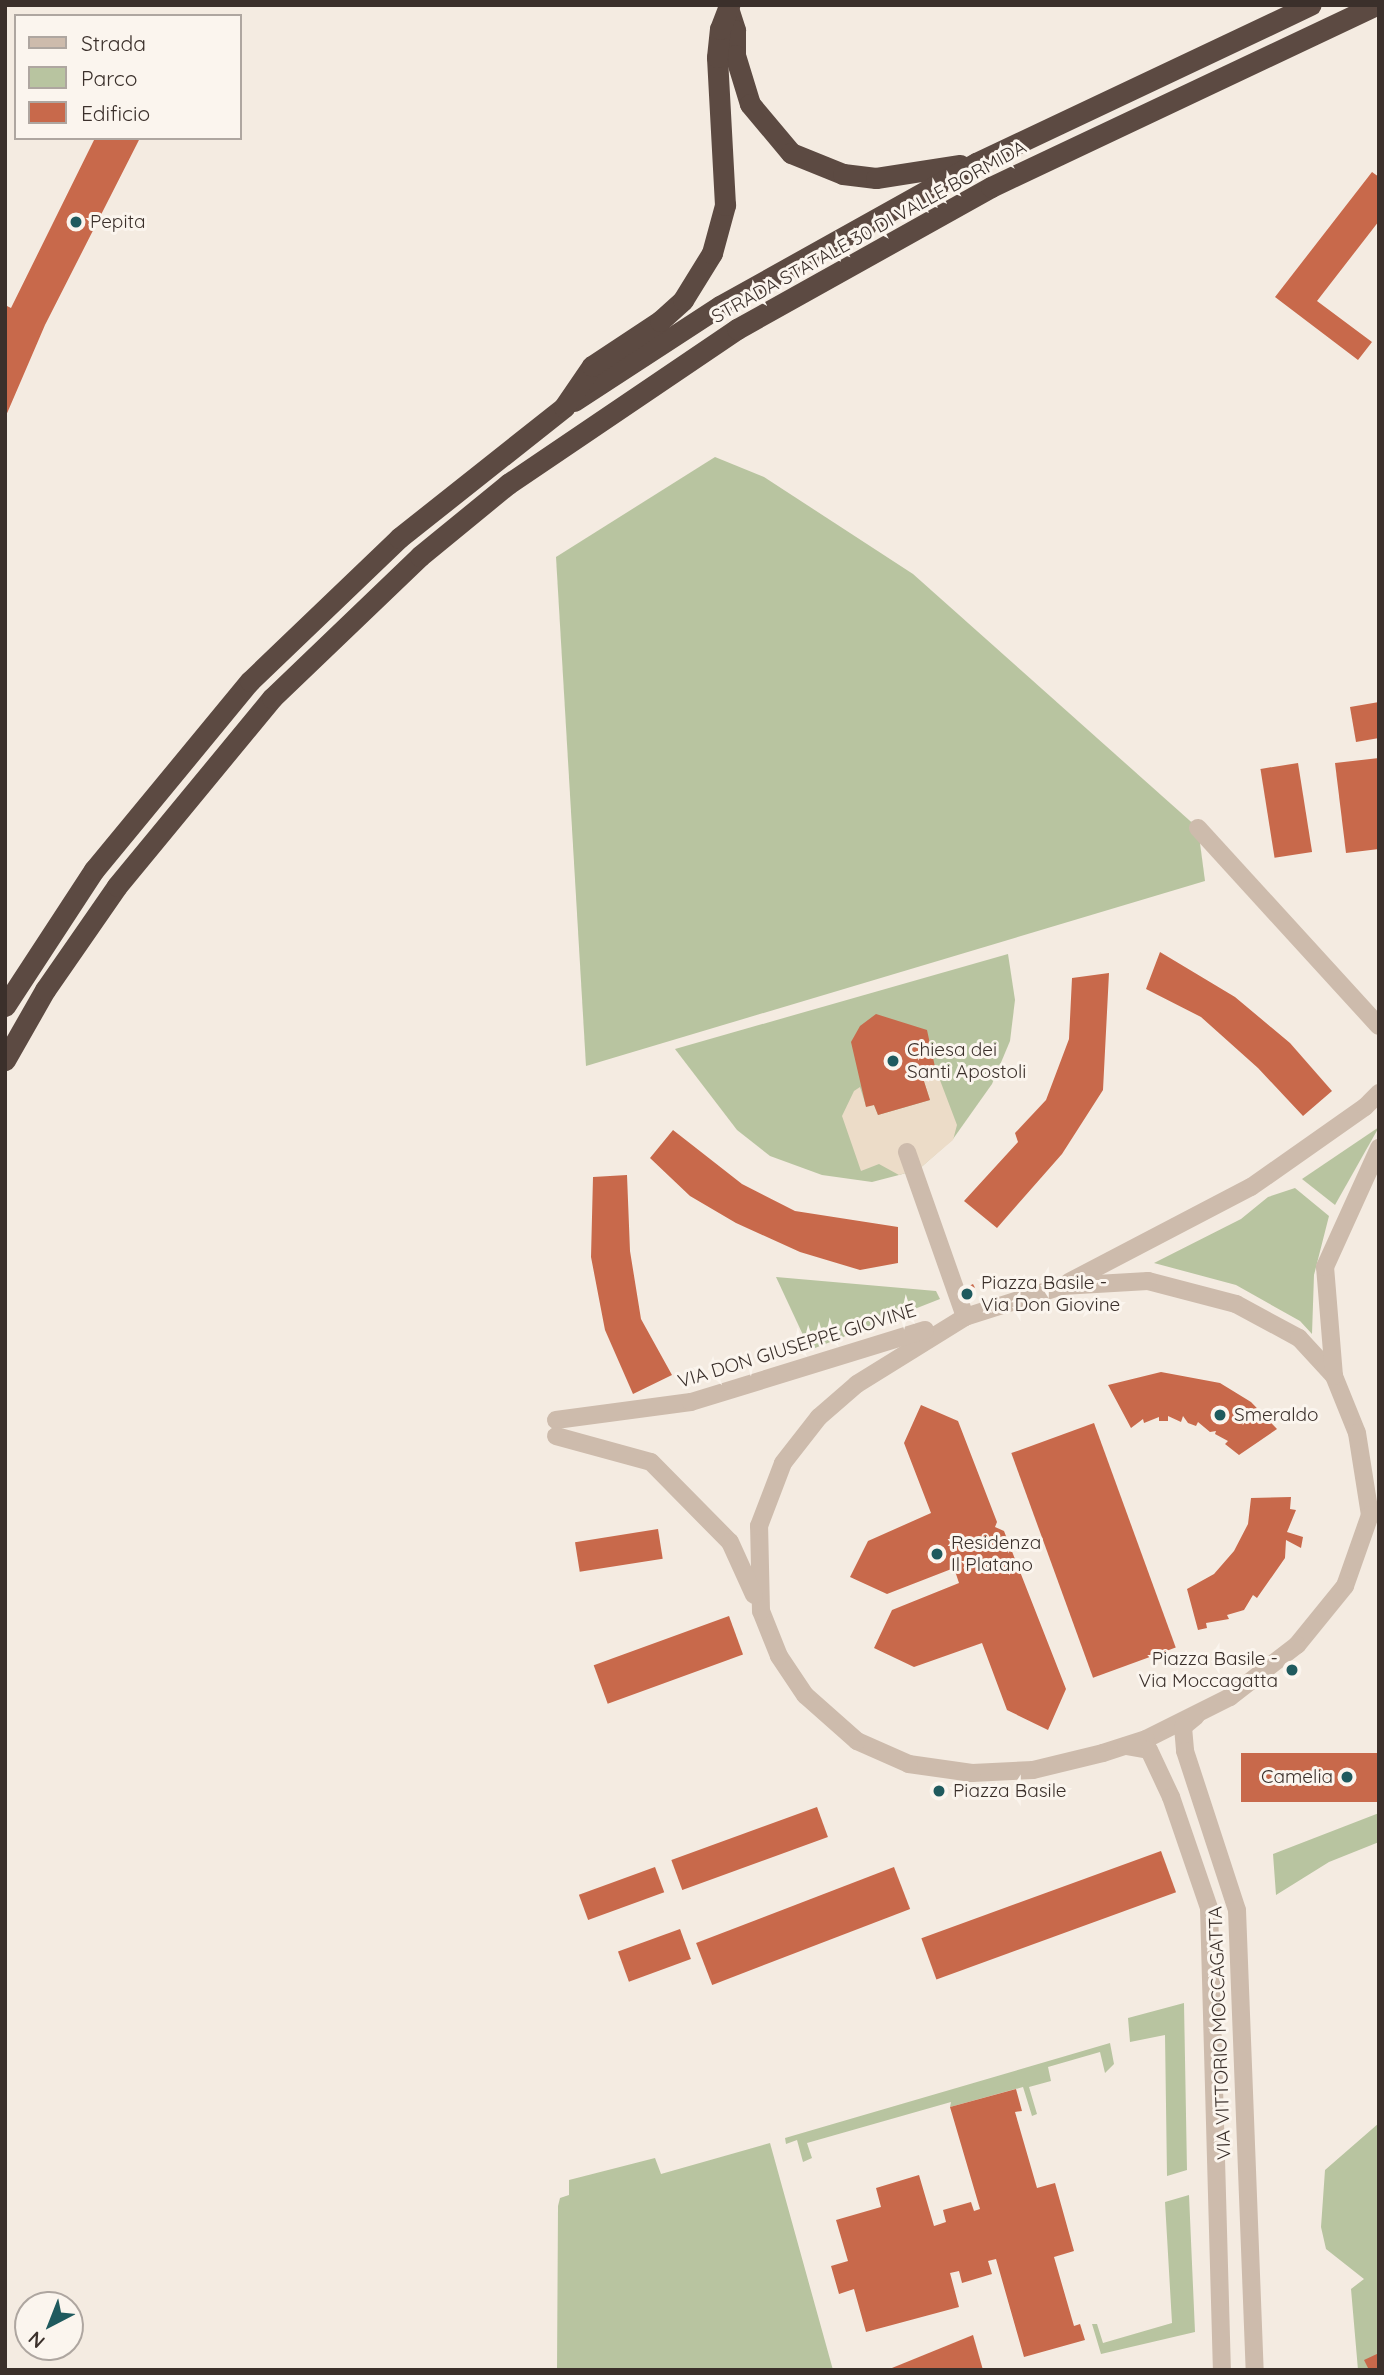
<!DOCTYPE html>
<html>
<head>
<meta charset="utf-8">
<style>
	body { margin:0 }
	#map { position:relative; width:1384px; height:2375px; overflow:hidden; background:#f4ebe1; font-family:Quicksand,sans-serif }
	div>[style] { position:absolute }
	.green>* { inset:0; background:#b8c4a0 }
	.plaza>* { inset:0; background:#ecdcc8 }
	.building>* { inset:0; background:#c8694b; transform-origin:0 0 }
	.street>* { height:18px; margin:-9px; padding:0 9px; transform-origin:9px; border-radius:9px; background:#cdbbac }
	.highway>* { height:21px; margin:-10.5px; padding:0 10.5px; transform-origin:10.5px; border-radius:10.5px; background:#5c4a42 }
	.dots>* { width:19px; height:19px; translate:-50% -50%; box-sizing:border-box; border:4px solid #fbf5ee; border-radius:50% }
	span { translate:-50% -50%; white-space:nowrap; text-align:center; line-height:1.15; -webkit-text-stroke:6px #fbf5ee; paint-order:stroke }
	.poi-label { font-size:19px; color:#3b302b }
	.left { translate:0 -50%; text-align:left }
	.right { translate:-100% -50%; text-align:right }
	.street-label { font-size:19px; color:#3b302b }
	.frame { position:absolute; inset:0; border:7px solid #3b302b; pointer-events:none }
	.legend { position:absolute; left:14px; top:14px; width:228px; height:126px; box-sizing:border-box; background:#fbf5ee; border:2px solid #aea6a0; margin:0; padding:9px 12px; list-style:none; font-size:21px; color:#3b302b }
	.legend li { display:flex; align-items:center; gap:14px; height:35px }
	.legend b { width:35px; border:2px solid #aea6a0 }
	.north { position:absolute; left:14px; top:2291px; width:70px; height:70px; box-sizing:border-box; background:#fbf5ee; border:2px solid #aea6a0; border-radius:50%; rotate:222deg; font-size:19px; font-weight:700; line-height:28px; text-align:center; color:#3b302b }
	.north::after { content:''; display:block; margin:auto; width:24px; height:32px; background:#1f5a5e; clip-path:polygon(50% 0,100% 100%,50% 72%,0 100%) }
</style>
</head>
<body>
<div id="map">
	<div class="green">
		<div style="clip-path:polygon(715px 457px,764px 477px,913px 574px,1198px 828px,1205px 881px,586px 1066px,556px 557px)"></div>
		<div style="clip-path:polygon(1008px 954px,1015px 1000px,1010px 1041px,992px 1084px,953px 1139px,919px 1169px,899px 1175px,872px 1182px,822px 1175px,770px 1156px,737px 1130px,675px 1049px)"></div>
		<div style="clip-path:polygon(1379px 1127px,1335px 1205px,1302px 1179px)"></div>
		<div style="clip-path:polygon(1295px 1188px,1329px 1216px,1314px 1275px,1312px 1334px,1300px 1321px,1236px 1285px,1154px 1263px,1241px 1219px,1268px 1197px)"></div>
		<div style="clip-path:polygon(776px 1277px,936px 1291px,940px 1299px,810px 1350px)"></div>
		<div style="clip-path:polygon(1379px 1813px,1379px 1842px,1329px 1862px,1276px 1895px,1273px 1854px)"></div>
		<div style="clip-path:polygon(1184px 2003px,1187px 2170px,1167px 2176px,1165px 2035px,1130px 2042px,1128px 2018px)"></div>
		<div style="clip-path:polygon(1110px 2043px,1114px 2064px,1105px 2073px,1100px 2052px,1048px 2067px,1051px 2081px,1029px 2087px,1037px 2114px,1032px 2116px,1023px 2087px,950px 2107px,951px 2102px,807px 2143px,812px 2158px,803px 2162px,797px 2140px,786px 2144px,785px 2138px)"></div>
		<div style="clip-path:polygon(1379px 2123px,1379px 2370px,1358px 2370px,1351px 2289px,1364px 2279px,1326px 2249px,1321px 2227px,1325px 2170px)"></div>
		<div style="clip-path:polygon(770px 2143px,833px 2370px,557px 2370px,558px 2206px,560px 2198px,569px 2195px,569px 2180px,655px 2158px,661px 2174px)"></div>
		<div style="clip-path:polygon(1189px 2195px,1195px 2332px,1101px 2354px,1092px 2324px,1097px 2324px,1103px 2343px,1172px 2323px,1165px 2202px)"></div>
	</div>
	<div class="plaza">
		<div style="clip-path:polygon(935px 1067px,957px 1125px,953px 1140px,919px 1169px,899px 1175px,879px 1164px,861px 1171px,842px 1116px,854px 1091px,860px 1087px,866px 1106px,874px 1105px,878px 1115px,930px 1100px,921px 1072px)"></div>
	</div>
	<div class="building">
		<div style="clip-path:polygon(95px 138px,140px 138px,45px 325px,5px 418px,5px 305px,11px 308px)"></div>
		<div style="clip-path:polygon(1372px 172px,1379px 177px,1379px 221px,1317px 301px,1372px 342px,1358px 360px,1275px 297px)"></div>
		<div style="clip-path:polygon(1379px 702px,1379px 738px,1356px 742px,1350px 707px)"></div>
		<div style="clip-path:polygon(1379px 758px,1379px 849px,1346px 853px,1335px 763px)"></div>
		<div style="left:1298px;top:763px;width:90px;height:38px;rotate:81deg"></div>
		<div style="clip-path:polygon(1160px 952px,1235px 997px,1290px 1043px,1332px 1091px,1303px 1116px,1258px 1068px,1201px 1017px,1146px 989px)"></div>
		<div style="clip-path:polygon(1109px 973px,1103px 1090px,1062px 1154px,997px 1228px,964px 1201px,1018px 1142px,1015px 1133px,1046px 1100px,1069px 1039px,1072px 978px)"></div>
		<div style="clip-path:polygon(876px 1014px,927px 1030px,935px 1067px,921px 1072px,930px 1100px,878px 1115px,874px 1105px,866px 1107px,851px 1042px,860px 1026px)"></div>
		<div style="clip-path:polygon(673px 1130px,742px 1184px,795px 1211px,898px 1227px,898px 1263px,860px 1270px,800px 1252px,736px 1223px,690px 1196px,650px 1158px)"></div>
		<div style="clip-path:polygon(627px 1175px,630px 1251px,641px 1319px,672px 1375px,633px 1394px,605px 1330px,591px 1257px,593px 1177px)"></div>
		<div style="left:973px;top:1284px;width:4px;height:10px;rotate:63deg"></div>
		<div style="clip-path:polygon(1161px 1372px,1220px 1383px,1251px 1402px,1277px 1429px,1239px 1455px,1225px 1444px,1228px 1441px,1215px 1434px,1216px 1431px,1210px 1432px,1198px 1422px,1196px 1426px,1188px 1423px,1183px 1416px,1181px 1422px,1168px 1416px,1168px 1421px,1159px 1421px,1159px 1417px,1144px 1423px,1143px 1419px,1131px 1428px,1108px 1385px)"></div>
		<div style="clip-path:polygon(921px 1405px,958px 1421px,997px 1522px,995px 1527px,1004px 1531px,1066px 1689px,1048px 1730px,1007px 1710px,982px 1643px,914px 1667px,874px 1648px,892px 1610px,959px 1583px,954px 1568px,887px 1594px,850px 1577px,868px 1541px,931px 1513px,904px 1443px)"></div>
		<div style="left:1094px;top:1423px;width:239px;height:88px;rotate:70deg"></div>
		<div style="clip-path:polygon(1291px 1497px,1290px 1509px,1296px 1510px,1287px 1532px,1303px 1537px,1301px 1548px,1286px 1540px,1285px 1558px,1257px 1598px,1253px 1595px,1244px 1610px,1227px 1615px,1229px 1619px,1206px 1623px,1207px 1628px,1198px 1630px,1187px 1589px,1214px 1574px,1234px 1551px,1248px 1524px,1251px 1498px)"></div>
		<div style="left:658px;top:1529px;width:30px;height:84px;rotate:81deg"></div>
		<div style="left:729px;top:1616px;width:41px;height:144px;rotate:70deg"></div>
		<div style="left:1379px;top:1753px;width:49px;height:138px;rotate:90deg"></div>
		<div style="left:817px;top:1807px;width:32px;height:155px;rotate:70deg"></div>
		<div style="left:1161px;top:1851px;width:44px;height:255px;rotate:70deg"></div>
		<div style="left:655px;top:1867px;width:27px;height:81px;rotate:70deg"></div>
		<div style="left:894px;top:1867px;width:45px;height:212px;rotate:69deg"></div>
		<div style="left:680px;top:1929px;width:32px;height:66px;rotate:70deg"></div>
		<div style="clip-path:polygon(1016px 2089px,1022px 2111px,1015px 2112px,1037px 2188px,1055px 2183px,1074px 2251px,1054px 2257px,1074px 2326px,1080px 2324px,1085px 2340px,1024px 2357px,996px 2259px,988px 2261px,992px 2274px,962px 2283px,959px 2271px,950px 2273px,959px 2307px,866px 2332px,854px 2289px,839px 2294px,831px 2266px,848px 2261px,836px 2220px,881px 2207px,876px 2188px,919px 2175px,934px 2226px,946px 2222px,943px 2210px,971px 2202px,974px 2211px,980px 2209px,950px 2107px)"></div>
		<div style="clip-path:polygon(973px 2335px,983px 2370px,887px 2370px)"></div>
		<div style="clip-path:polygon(1379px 2353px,1379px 2370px,1369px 2370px,1364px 2360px)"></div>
	</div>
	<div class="street">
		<div style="left:1198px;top:828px;width:268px;rotate:47.6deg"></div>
		<div style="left:907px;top:1152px;width:175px;rotate:70.6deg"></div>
		<div style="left:1148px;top:1281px;width:91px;rotate:14.6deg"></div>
		<div style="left:1236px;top:1304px;width:72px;rotate:28.4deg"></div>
		<div style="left:1299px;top:1338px;width:52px;rotate:47.4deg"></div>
		<div style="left:1334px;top:1376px;width:61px;rotate:68deg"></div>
		<div style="left:1357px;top:1433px;width:83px;rotate:81deg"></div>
		<div style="left:1370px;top:1515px;width:75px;rotate:109.4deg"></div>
		<div style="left:1345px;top:1586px;width:76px;rotate:129.1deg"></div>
		<div style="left:1297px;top:1645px;width:85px;rotate:142.2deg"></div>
		<div style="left:1230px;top:1697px;width:94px;rotate:153.4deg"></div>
		<div style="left:1146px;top:1739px;width:45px;rotate:162deg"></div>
		<div style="left:1103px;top:1753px;width:72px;rotate:166.3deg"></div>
		<div style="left:1033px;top:1770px;width:61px;rotate:177.2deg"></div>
		<div style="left:972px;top:1773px;width:64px;rotate:-171.9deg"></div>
		<div style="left:909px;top:1764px;width:57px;rotate:-156.1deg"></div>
		<div style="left:857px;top:1741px;width:69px;rotate:-138.5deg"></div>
		<div style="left:805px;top:1695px;width:47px;rotate:-123.7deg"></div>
		<div style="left:779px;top:1656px;width:48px;rotate:-111.8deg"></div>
		<div style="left:761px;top:1611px;width:85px;rotate:-91.3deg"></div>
		<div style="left:759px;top:1526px;width:67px;rotate:-69.1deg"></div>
		<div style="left:783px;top:1463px;width:58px;rotate:-52deg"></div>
		<div style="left:819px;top:1417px;width:50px;rotate:-41deg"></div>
		<div style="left:857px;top:1384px;width:127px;rotate:-31.8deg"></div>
		<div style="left:965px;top:1317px;width:102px;rotate:-17.7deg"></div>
		<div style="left:1062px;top:1286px;width:86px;rotate:-3.3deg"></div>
		<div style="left:1069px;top:1282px;width:205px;rotate:-27.6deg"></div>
		<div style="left:1251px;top:1187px;width:139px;rotate:-35.1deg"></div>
		<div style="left:1365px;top:1107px;width:20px;rotate:-45deg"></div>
		<div style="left:1334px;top:1376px;width:109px;rotate:-94.7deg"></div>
		<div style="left:1325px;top:1267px;width:131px;rotate:-65.6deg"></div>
		<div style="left:556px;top:1420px;width:136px;rotate:-7.6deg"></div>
		<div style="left:691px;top:1402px;width:245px;rotate:-17.1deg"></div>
		<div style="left:556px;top:1436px;width:98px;rotate:15.3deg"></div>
		<div style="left:651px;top:1462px;width:112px;rotate:45.4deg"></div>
		<div style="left:730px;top:1542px;width:58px;rotate:65.6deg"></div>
		<div style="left:1196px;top:1716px;width:17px;rotate:140deg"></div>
		<div style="left:1183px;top:1727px;width:24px;rotate:85deg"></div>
		<div style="left:1185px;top:1751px;width:167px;rotate:71.9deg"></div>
		<div style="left:1237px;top:1910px;width:460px;rotate:87.8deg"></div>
		<div style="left:1126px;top:1746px;width:23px;rotate:10deg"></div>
		<div style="left:1149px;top:1750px;width:52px;rotate:64.9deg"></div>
		<div style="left:1171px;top:1797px;width:117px;rotate:71.1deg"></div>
		<div style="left:1209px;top:1908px;width:462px;rotate:88.4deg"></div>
	</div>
	<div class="highway">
		<div style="left:728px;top:8px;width:23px;rotate:72deg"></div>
		<div style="left:735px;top:30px;width:25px;rotate:90deg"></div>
		<div style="left:735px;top:55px;width:51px;rotate:73deg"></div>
		<div style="left:750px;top:104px;width:64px;rotate:50.1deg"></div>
		<div style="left:791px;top:153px;width:56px;rotate:22deg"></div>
		<div style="left:843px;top:174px;width:33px;rotate:7deg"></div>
		<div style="left:876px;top:178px;width:85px;rotate:-8.8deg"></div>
		<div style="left:574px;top:401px;width:174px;rotate:-33.1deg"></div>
		<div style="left:720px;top:306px;width:293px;rotate:-29.2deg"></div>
		<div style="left:976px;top:163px;width:370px;rotate:-25.3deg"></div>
		<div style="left:5px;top:1006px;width:163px;rotate:-56.8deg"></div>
		<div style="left:94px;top:870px;width:245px;rotate:-50.5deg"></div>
		<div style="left:250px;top:681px;width:207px;rotate:-43.8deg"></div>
		<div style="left:399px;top:538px;width:211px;rotate:-38.4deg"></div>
		<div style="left:564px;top:407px;width:50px;rotate:-55.7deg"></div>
		<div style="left:592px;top:366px;width:82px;rotate:-33.5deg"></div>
		<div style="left:660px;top:321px;width:31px;rotate:-42deg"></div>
		<div style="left:683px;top:300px;width:55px;rotate:-58.3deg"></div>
		<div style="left:712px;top:253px;width:50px;rotate:-74.8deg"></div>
		<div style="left:725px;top:205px;width:148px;rotate:-93.1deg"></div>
		<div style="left:717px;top:57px;width:28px;rotate:-84deg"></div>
		<div style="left:720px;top:29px;width:26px;rotate:-69deg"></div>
		<div style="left:5px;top:1060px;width:81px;rotate:-60.3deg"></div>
		<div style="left:45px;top:990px;width:126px;rotate:-55.3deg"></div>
		<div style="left:117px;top:886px;width:244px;rotate:-50.5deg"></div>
		<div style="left:272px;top:698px;width:205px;rotate:-43.8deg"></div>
		<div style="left:420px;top:556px;width:114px;rotate:-39.3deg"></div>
		<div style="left:508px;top:484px;width:277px;rotate:-34.1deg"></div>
		<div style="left:737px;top:329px;width:291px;rotate:-29.2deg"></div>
		<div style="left:991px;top:187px;width:426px;rotate:-25.3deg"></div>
	</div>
	<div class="dots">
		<div style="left:76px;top:222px;background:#1f5a5e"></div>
		<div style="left:893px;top:1061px;background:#1f5a5e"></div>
		<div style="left:967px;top:1294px;background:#1f5a5e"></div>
		<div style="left:1220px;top:1415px;background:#1f5a5e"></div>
		<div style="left:937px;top:1554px;background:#1f5a5e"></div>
		<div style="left:1292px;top:1670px;background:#1f5a5e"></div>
		<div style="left:1347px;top:1777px;background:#1f5a5e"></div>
		<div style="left:939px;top:1791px;background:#1f5a5e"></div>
	</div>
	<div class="poi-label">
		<span class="left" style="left:90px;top:222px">Pepita</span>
		<span class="left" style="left:907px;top:1061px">Chiesa dei<br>Santi Apostoli</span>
		<span class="left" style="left:981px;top:1294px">Piazza Basile -<br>Via Don Giovine</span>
		<span class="left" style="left:1234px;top:1415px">Smeraldo</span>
		<span class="left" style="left:951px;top:1554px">Residenza<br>Il Platano</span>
		<span class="right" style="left:1278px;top:1670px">Piazza Basile -<br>Via Moccagatta</span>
		<span class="right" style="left:1333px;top:1777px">Camelia</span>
		<span class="left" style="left:953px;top:1791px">Piazza Basile</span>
	</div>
	<div class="street-label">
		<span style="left:869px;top:232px;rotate:-29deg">STRADA STATALE 30 DI VALLE BORMIDA</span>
		<span style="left:797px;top:1346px;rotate:-17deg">VIA DON GIUSEPPE GIOVINE</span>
		<span style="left:1220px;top:2033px;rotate:-92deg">VIA VITTORIO MOCCAGATTA</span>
	</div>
	<div class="frame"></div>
	<ul class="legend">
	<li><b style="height:9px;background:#cdbbac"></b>Strada</li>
	<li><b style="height:19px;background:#b8c4a0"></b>Parco</li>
	<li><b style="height:19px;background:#c8694b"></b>Edificio</li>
	</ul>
	<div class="north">N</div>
</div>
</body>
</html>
